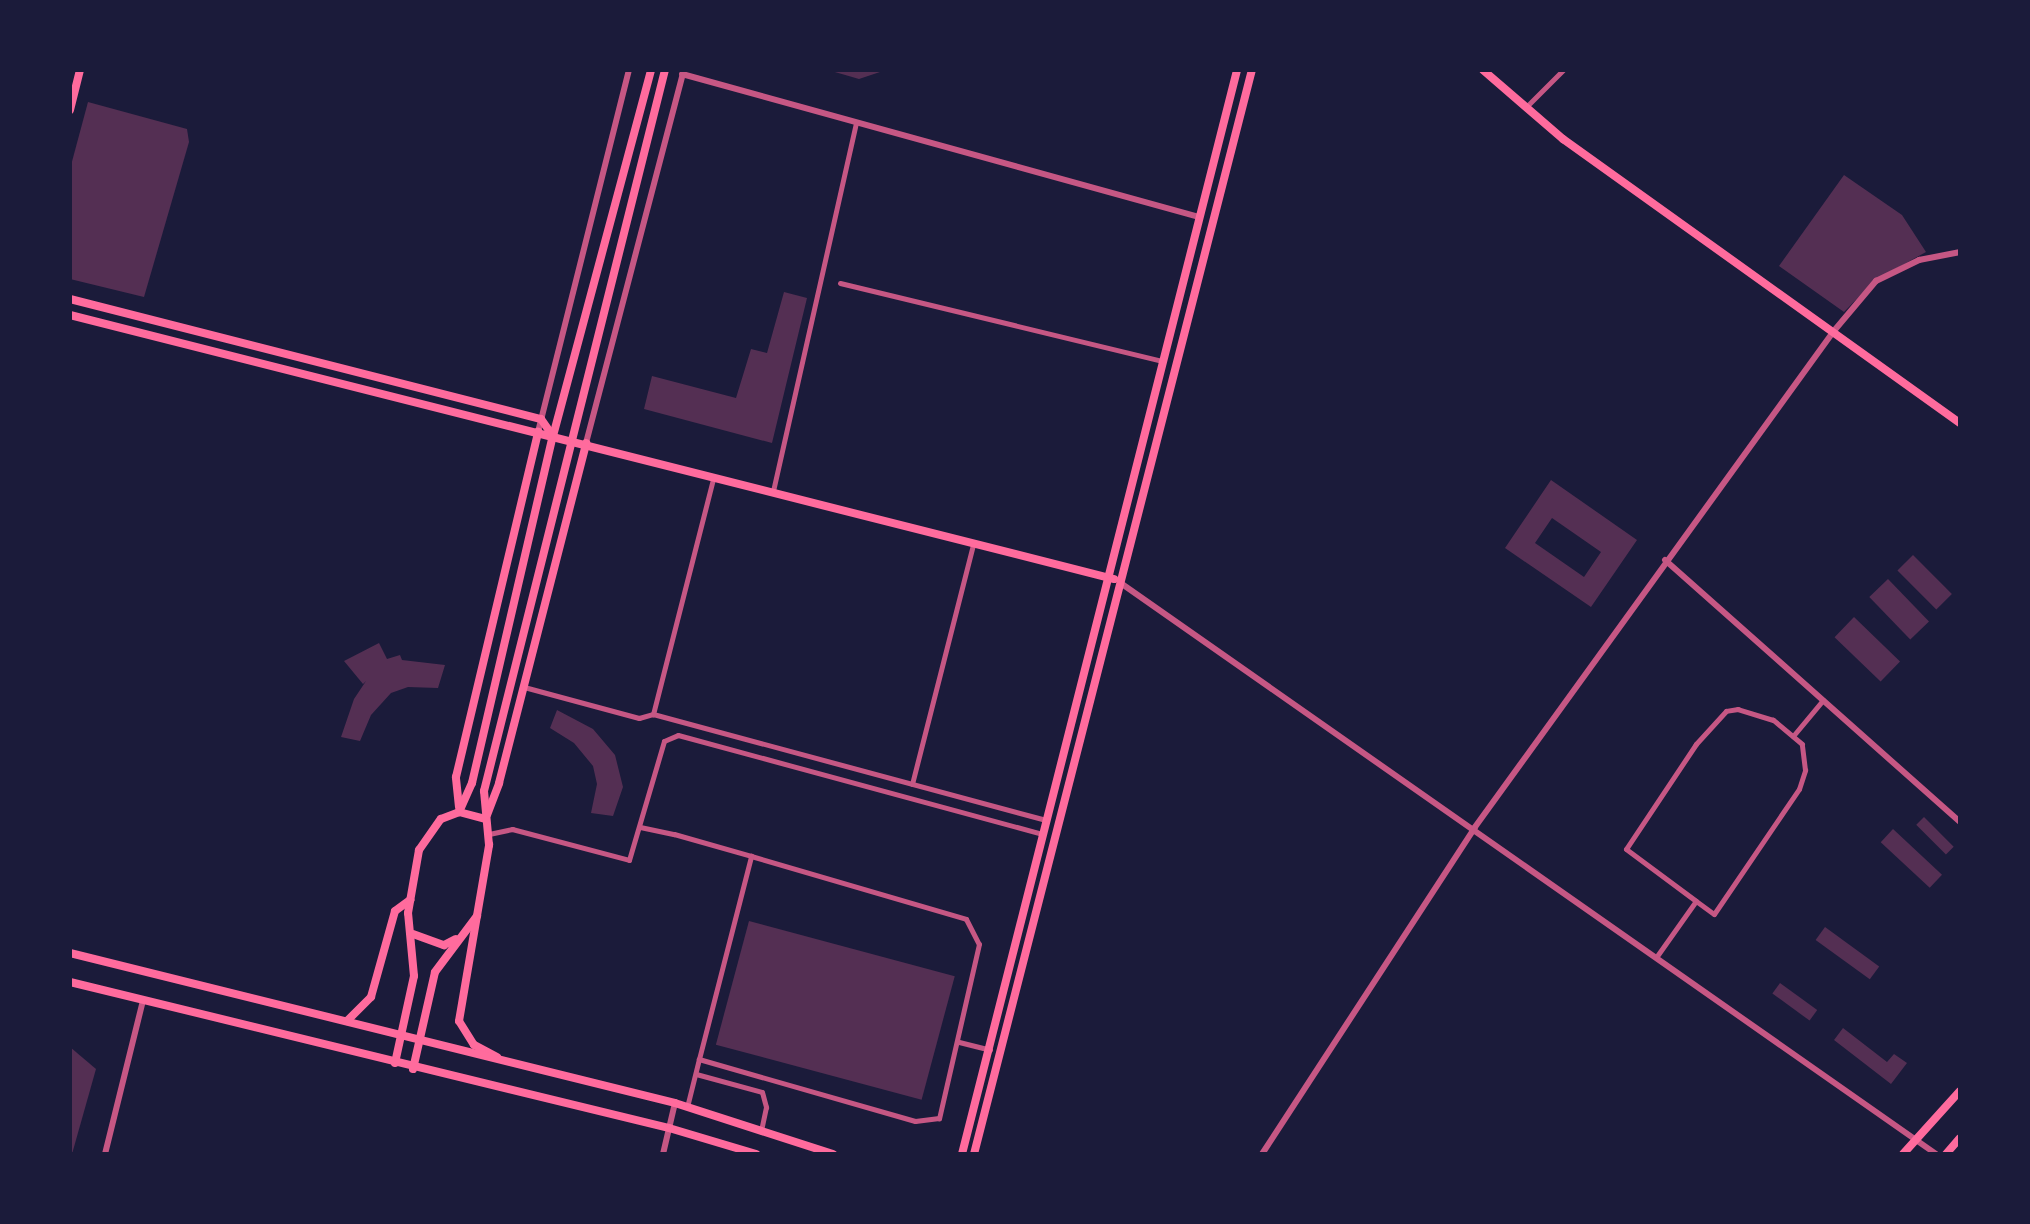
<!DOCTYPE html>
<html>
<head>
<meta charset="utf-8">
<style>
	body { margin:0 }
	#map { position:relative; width:2030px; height:1224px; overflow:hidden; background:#1b1b3a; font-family:"Sofia Sans Condensed",sans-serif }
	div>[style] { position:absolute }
	.building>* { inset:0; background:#542f53; transform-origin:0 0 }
	.minor>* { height:5px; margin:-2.5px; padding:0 2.5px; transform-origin:2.5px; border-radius:2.5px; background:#c65784 }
	.tertiary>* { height:6px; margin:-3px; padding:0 3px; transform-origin:3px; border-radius:3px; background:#c65784 }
	.secondary>* { height:8px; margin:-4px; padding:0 4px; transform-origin:4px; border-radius:4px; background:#ff6b9d }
	.primary>* { height:8px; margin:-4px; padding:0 4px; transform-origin:4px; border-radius:4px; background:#ff6b9d }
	span { translate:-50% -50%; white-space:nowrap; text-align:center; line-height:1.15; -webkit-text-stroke:8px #1b1b3a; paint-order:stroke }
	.frame { position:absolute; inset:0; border:72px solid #1b1b3a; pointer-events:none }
</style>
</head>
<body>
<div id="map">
	<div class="building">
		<div style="clip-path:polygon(828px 70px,886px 70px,859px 79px)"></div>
		<div style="clip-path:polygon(88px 102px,187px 129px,189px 142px,144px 297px,70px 279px,70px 169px)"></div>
		<div style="clip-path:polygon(1844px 175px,1902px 215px,1926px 252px,1875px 280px,1844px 312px,1779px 266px)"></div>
		<div style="clip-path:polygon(784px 292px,807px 298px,772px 443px,644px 409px,652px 376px,736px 398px,751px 349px,767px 353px)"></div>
		<div style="clip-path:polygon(evenodd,1551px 480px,1637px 540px,1591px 607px,1505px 548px,1551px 480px,1552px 518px,1601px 552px,1584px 577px,1535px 543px,1552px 518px)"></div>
		<div style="left:1913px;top:555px;width:55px;height:22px;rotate:45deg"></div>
		<div style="left:1888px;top:579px;width:59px;height:26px;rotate:46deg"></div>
		<div style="left:1854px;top:617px;width:64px;height:28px;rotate:44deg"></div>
		<div style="clip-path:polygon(379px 643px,387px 659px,400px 655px,402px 660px,445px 665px,438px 688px,408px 687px,391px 693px,371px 715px,360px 741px,341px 737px,354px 699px,366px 681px,363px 684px,344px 661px)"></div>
		<div style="clip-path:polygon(557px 710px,593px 729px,615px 755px,623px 787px,613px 816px,591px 813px,597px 784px,593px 766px,574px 743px,550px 728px)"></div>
		<div style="left:1924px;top:817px;width:42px;height:11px;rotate:45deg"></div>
		<div style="left:1893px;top:829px;width:67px;height:18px;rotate:43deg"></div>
		<div style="left:749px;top:921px;width:213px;height:128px;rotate:15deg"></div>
		<div style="left:1825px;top:927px;width:67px;height:16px;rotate:36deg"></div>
		<div style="left:1780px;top:983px;width:46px;height:13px;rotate:36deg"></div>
		<div style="clip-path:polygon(1843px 1028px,1887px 1062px,1894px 1054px,1907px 1063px,1891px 1084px,1834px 1040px)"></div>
		<div style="clip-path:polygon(70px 1047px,96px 1069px,72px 1154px,70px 1154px)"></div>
	</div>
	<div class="minor">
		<div style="left:1526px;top:107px;width:52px;rotate:-45deg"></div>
		<div style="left:840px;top:283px;width:331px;rotate:13.6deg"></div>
		<div style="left:713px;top:479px;width:243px;rotate:104.3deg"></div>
		<div style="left:653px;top:714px;width:407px;rotate:15.1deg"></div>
		<div style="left:773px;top:491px;width:377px;rotate:-77.3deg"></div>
		<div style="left:524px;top:687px;width:119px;rotate:15.1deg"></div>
		<div style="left:639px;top:718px;width:15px;rotate:-16deg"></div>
		<div style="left:1793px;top:736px;width:47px;rotate:-50.2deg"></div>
		<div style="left:912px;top:784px;width:247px;rotate:-75.7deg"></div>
		<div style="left:640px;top:827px;width:35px;rotate:12deg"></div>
		<div style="left:674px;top:834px;width:80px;rotate:15.9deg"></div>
		<div style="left:751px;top:856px;width:224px;rotate:16.3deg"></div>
		<div style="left:966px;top:919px;width:28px;rotate:63deg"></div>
		<div style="left:979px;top:944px;width:179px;rotate:102.9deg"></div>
		<div style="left:939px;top:1118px;width:24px;rotate:173deg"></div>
		<div style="left:915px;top:1121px;width:225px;rotate:-164deg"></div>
		<div style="left:699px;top:1059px;width:210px;rotate:-75.6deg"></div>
		<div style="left:489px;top:834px;width:24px;rotate:-12deg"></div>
		<div style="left:512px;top:829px;width:121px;rotate:14.8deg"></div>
		<div style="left:629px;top:860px;width:124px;rotate:-73.6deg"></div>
		<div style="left:664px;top:741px;width:15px;rotate:-23deg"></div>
		<div style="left:678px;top:735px;width:378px;rotate:15.2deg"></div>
		<div style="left:1657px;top:956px;width:67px;rotate:-54.7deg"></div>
		<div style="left:1696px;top:901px;width:22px;rotate:36deg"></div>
		<div style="left:1714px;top:914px;width:151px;rotate:-55.8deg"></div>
		<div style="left:1799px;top:789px;width:20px;rotate:-72deg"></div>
		<div style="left:1805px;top:770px;width:26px;rotate:-97deg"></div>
		<div style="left:1802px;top:744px;width:38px;rotate:-140deg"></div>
		<div style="left:1773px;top:720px;width:37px;rotate:-163deg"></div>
		<div style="left:1738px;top:709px;width:12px;rotate:171deg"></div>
		<div style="left:1726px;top:711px;width:45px;rotate:132.3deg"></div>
		<div style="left:1696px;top:744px;width:126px;rotate:123.7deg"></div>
		<div style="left:1626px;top:849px;width:87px;rotate:36.6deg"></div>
		<div style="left:959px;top:1042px;width:32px;rotate:14deg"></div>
		<div style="left:696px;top:1074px;width:68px;rotate:15.3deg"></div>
		<div style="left:762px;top:1092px;width:16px;rotate:75deg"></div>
		<div style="left:766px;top:1107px;width:25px;rotate:102deg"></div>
		<div style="left:687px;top:1107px;width:49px;rotate:-76deg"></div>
	</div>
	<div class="tertiary">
		<div style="left:682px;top:74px;width:536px;rotate:15.46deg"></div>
		<div style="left:538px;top:432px;width:373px;rotate:-75.9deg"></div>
		<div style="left:586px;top:443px;width:386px;rotate:-75.3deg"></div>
		<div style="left:1665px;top:560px;width:395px;rotate:41.6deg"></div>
		<div style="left:1122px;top:584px;width:994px;rotate:35deg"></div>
		<div style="left:105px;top:1154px;width:158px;rotate:-76.1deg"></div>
		<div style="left:663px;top:1154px;width:52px;rotate:-76.8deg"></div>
		<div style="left:1262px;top:1154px;width:390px;rotate:-56.9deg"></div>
		<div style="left:1475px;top:827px;width:611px;rotate:-54.12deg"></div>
		<div style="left:1833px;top:332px;width:67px;rotate:-49.9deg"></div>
		<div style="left:1876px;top:281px;width:48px;rotate:-26deg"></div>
		<div style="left:1919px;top:260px;width:42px;rotate:-11deg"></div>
	</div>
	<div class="secondary">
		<div style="left:1483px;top:70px;width:106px;rotate:40.8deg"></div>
		<div style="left:1563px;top:139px;width:488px;rotate:35.6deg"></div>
		<div style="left:70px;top:110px;width:41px;rotate:-76deg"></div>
		<div style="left:70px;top:299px;width:486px;rotate:14.3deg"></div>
		<div style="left:541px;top:419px;width:21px;rotate:55deg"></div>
		<div style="left:70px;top:315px;width:1077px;rotate:14.19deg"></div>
		<div style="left:459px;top:807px;width:30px;rotate:-96deg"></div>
		<div style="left:456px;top:777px;width:355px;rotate:-76.6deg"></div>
		<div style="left:459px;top:812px;width:27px;rotate:15deg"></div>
		<div style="left:487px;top:815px;width:34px;rotate:-69deg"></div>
		<div style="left:499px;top:783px;width:351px;rotate:-75.6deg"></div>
		<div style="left:413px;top:934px;width:33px;rotate:20deg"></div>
		<div style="left:444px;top:945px;width:13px;rotate:-27deg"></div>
		<div style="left:347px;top:1021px;width:34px;rotate:-45deg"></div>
		<div style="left:371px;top:997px;width:89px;rotate:-74.4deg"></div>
		<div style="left:395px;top:911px;width:19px;rotate:-36deg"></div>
		<div style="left:497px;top:1057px;width:26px;rotate:-152deg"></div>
		<div style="left:474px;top:1045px;width:28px;rotate:-122deg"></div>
		<div style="left:459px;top:1021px;width:179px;rotate:-80.3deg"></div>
		<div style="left:489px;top:845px;width:54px;rotate:-95.3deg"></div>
		<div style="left:484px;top:791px;width:743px;rotate:-75.91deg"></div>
		<div style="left:395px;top:1063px;width:89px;rotate:-77.7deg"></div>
		<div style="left:414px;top:976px;width:63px;rotate:-95.4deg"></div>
		<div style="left:408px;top:913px;width:64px;rotate:-80.1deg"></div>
		<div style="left:419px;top:850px;width:38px;rotate:-55deg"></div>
		<div style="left:441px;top:819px;width:19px;rotate:-21deg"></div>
		<div style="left:459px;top:812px;width:32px;rotate:-66deg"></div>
		<div style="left:472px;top:783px;width:356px;rotate:-76.9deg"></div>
		<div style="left:553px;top:436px;width:379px;rotate:-75deg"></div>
		<div style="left:413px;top:1069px;width:99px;rotate:-77.2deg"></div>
		<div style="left:435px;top:972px;width:70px;rotate:-53.1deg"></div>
		<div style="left:962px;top:1154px;width:1118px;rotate:-75.76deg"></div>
		<div style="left:974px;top:1154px;width:1119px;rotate:-75.62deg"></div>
	</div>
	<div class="primary">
		<div style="left:70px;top:953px;width:623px;rotate:13.92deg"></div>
		<div style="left:675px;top:1103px;width:166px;rotate:17.9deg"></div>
		<div style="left:70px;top:982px;width:617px;rotate:13.7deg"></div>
		<div style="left:669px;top:1128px;width:91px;rotate:16.6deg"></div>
		<div style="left:1903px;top:1154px;width:85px;rotate:-47.9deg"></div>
		<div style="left:1946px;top:1154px;width:21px;rotate:-49deg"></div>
	</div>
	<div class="frame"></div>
</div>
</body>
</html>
